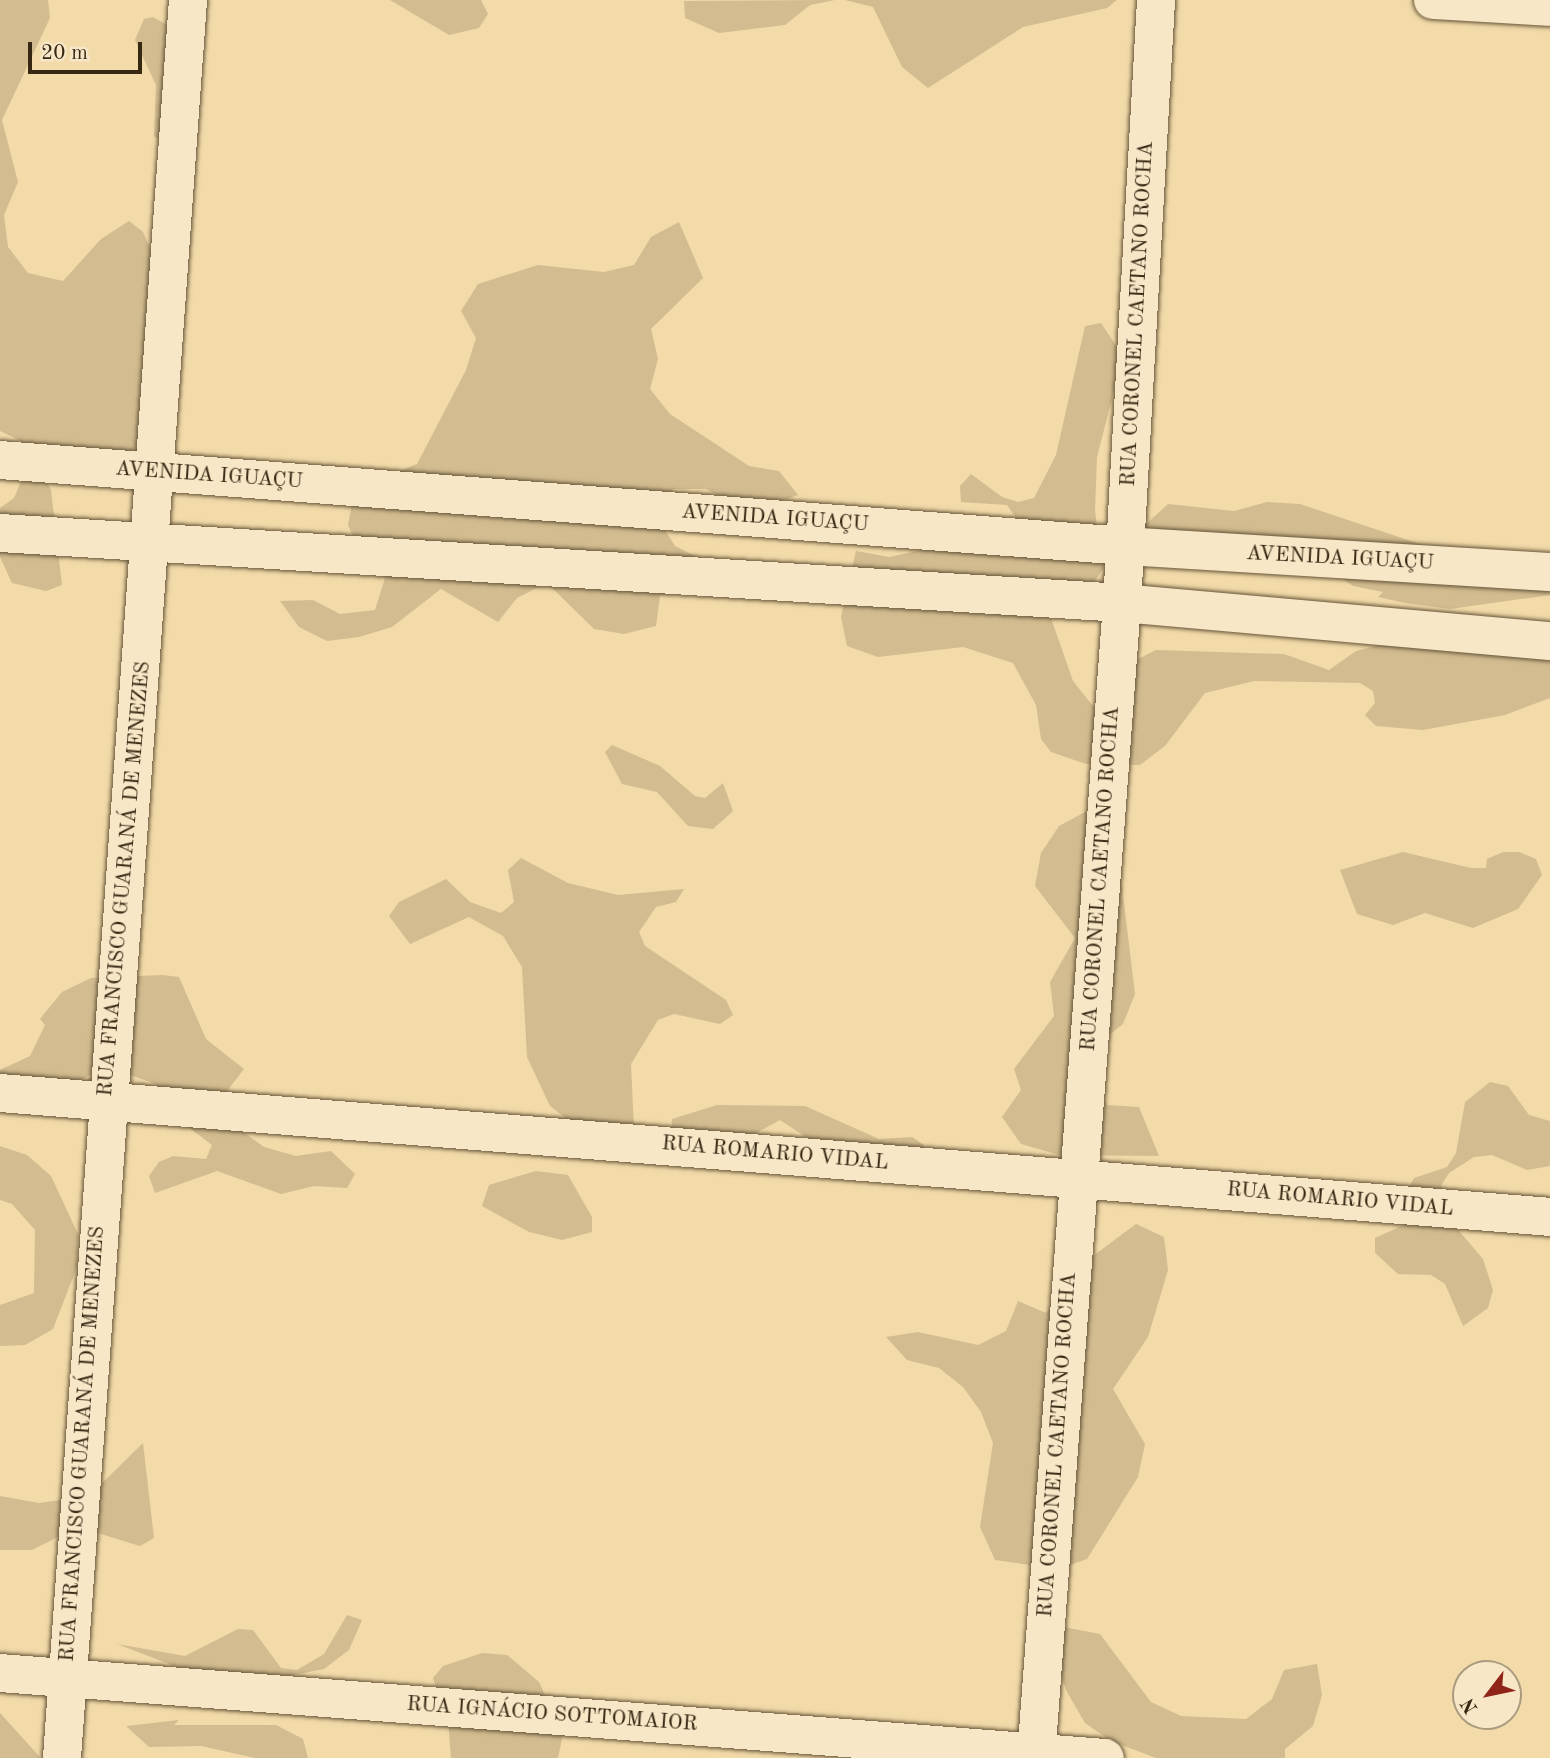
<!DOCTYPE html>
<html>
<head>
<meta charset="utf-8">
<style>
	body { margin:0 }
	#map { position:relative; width:1550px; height:1758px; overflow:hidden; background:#f2daa9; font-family:"Old Standard TT",serif }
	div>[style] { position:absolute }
	.green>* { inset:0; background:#d2bc90 }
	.roads { filter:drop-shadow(0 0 2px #655438) drop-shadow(0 0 2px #655438) }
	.street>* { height:38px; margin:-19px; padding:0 19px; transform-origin:19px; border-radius:19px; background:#f7e7c7 }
	.secondary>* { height:38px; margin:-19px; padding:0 19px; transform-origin:19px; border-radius:19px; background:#f7e7c7 }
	span { translate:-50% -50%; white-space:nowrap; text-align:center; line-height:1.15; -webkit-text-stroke:6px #f7e7c7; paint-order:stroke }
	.street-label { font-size:21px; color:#362813 }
	.north { position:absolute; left:1452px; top:1660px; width:70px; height:70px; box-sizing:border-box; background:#f7e7c7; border:2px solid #aa9b7f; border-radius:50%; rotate:238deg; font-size:19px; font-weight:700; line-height:28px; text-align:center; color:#362813 }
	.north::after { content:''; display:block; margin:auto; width:24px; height:32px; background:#8f2418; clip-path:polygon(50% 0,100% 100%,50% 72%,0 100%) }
	.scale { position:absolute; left:28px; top:42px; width:114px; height:32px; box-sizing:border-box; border:4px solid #362813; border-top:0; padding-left:9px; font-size:21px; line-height:24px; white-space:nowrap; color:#362813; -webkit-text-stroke:5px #f7e7c7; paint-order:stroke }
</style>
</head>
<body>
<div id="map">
	<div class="green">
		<div style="clip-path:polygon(0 0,48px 0,50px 18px,2px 120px,18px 182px,4px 215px,8px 247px,28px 273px,63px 281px,101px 239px,129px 221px,143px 232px,158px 266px,141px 442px,129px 453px,36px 448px,0 431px)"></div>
		<div style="clip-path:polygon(390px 0,481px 0,488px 14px,479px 28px,449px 35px)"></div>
		<div style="clip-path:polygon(835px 0,810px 5px,785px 25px,719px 33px,685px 18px,684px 1px)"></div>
		<div style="clip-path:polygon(845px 0,1117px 0,1107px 8px,1023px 27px,928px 88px,902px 67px,873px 7px)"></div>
		<div style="clip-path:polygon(153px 17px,169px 26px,165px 144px,154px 136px,156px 85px,135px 40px,144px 19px)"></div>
		<div style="clip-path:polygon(679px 222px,703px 278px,651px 329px,658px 359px,650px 389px,670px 414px,749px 466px,779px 471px,798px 495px,770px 505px,736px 504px,706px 489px,673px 489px,658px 519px,675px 546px,703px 560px,691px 590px,660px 596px,656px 626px,624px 634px,594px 629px,547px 583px,517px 598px,498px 622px,441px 589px,392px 627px,359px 637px,327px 641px,299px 627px,280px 601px,313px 600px,340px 614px,375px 610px,385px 578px,362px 557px,348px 525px,355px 488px,417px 464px,466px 370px,476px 338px,461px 311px,478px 284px,538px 265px,604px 272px,634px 265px,651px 237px)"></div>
		<div style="clip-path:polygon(1101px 323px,1123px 356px,1097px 457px,1095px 511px,1103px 569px,1094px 582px,953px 577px,953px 605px,986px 615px,1023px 611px,1051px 618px,1073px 681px,1093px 706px,1111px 706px,1132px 662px,1156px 650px,1284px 654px,1329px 670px,1356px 651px,1387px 643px,1550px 638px,1550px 698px,1505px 715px,1423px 730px,1376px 726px,1365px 715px,1375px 703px,1373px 691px,1360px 683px,1254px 681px,1205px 693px,1165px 746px,1140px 765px,1086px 764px,1051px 752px,1041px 739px,1036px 705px,1013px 663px,963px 647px,878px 657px,847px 646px,841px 617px,856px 551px,889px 557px,1008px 532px,1016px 518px,1007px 505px,961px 502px,960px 486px,971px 474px,1002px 497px,1018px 502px,1034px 498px,1056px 455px,1085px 326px)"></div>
		<div style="clip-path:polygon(23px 477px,44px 478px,51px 490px,62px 585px,46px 591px,12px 583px,0 557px,0 508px,14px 498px)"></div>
		<div style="clip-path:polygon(1267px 502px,1300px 504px,1441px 551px,1550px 574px,1550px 595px,1450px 609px,1405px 603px,1378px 597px,1383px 592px,1353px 586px,1324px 567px,1167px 546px,1144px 526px,1168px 504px,1234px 511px)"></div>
		<div style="clip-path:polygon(612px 745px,660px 766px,695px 796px,705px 798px,723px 783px,733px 811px,713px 829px,688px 826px,657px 792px,622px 784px,605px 752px)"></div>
		<div style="clip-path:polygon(1087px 811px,1120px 870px,1135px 994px,1123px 1024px,1099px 1043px,1092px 1076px,1107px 1105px,1139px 1107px,1159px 1156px,1059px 1155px,1021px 1144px,1002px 1117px,1021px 1090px,1014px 1069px,1054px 1016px,1050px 982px,1075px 938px,1035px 886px,1041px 853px,1059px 826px)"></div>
		<div style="clip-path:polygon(1403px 852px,1471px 868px,1486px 868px,1487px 859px,1503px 852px,1519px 852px,1536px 859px,1542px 875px,1518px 909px,1473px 928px,1425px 913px,1393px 925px,1357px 914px,1340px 870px)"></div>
		<div style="clip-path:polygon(521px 858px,568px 883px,618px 895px,684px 889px,676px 902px,656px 907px,639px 932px,645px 946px,726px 1000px,733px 1015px,720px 1024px,674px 1014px,658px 1020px,631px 1064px,634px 1129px,577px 1127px,550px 1106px,527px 1057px,522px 967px,503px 936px,469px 917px,410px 944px,389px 916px,399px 902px,446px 879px,470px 902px,501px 913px,514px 902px,508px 870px)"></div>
		<div style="clip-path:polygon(163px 975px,179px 977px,206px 1039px,244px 1069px,217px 1104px,224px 1118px,264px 1147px,296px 1156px,331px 1151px,355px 1174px,347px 1188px,314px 1186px,281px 1194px,217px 1171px,155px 1193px,149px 1176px,159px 1162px,173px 1156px,206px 1159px,212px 1145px,187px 1126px,156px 1084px,107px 1067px,64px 1088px,0 1102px,0 1070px,30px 1056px,45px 1025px,40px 1019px,62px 992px,91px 978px)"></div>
		<div style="clip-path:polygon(1490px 1082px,1508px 1086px,1529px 1115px,1550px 1121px,1550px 1166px,1527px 1170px,1492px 1155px,1474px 1157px,1449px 1173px,1441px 1186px,1448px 1218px,1483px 1259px,1493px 1290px,1488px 1308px,1463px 1326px,1445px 1284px,1431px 1275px,1398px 1274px,1375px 1253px,1375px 1238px,1406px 1224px,1406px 1192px,1414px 1178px,1447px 1167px,1456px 1153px,1465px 1102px)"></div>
		<div style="clip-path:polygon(717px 1105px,805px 1106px,879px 1139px,912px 1137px,924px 1145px,926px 1158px,809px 1139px,780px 1120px,751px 1136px,671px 1137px,672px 1119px)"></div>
		<div style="clip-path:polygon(0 1146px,27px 1155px,51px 1176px,78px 1234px,77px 1267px,53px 1329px,25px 1345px,0 1346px,0 1305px,34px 1293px,35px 1230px,12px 1204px,0 1200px)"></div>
		<div style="clip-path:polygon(536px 1171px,568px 1175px,592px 1217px,592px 1232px,562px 1240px,529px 1232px,482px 1206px,489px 1185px)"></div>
		<div style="clip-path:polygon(1136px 1224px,1164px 1237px,1168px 1270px,1148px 1337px,1113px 1389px,1145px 1444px,1138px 1477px,1087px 1559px,1059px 1569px,995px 1560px,980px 1527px,993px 1443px,981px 1412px,963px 1387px,939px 1368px,907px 1360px,886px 1337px,918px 1332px,978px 1345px,1006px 1331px,1018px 1301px,1046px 1313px,1085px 1262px)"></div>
		<div style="clip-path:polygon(143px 1443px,154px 1538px,140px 1546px,78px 1527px,32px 1550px,0 1550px,0 1496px,39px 1503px,89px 1496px)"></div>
		<div style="clip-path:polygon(347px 1615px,362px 1620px,349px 1650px,324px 1669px,273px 1679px,182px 1669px,117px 1644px,185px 1656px,238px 1629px,253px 1630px,281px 1668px,297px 1670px,324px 1654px)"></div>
		<div style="clip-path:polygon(1064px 1627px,1100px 1634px,1151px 1702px,1181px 1716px,1246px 1719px,1272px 1699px,1284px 1670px,1317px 1664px,1322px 1695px,1313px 1726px,1285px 1749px,1285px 1758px,1156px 1758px,1111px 1741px,1085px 1723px,1067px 1692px,1055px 1658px)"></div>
		<div style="clip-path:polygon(482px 1653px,507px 1655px,539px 1682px,563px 1734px,558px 1758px,451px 1758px,448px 1720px,433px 1678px,443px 1666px)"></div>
		<div style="clip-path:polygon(0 1713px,39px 1756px,40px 1758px,0 1758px)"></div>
		<div style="clip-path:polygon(179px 1720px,174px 1725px,276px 1725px,303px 1739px,308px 1758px,255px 1758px,201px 1746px,149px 1747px,126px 1726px)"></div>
	</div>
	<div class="roads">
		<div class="street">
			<div style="left:1433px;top:0;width:117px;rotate:3.4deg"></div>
			<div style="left:0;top:1093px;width:1555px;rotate:4.57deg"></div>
			<div style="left:0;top:1673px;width:1108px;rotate:4.4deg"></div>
			<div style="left:62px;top:1758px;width:1763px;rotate:-85.9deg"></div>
			<div style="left:1036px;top:1758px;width:1158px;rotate:-85.74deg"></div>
			<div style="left:1122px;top:603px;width:604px;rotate:-86.77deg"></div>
		</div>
		<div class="secondary">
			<div style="left:0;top:460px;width:1128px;rotate:4.37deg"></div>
			<div style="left:1125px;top:546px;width:426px;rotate:3.5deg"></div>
			<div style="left:0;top:533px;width:1124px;rotate:3.57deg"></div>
			<div style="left:1122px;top:603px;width:430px;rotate:5.1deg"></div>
		</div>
	</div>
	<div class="street-label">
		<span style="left:1138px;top:314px;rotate:-87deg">RUA CORONEL CAETANO ROCHA</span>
		<span style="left:209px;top:476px;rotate:4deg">AVENIDA IGUAÇU</span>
		<span style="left:775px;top:519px;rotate:4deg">AVENIDA IGUAÇU</span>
		<span style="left:1340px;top:559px;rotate:3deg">AVENIDA IGUAÇU</span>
		<span style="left:125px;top:879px;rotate:-85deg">RUA FRANCISCO GUARANÁ DE MENEZES</span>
		<span style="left:1101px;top:879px;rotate:-86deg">RUA CORONEL CAETANO ROCHA</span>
		<span style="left:775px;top:1154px;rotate:5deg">RUA ROMARIO VIDAL</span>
		<span style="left:1340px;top:1200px;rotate:5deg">RUA ROMARIO VIDAL</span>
		<span style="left:83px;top:1444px;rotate:-86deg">RUA FRANCISCO GUARANÁ DE MENEZES</span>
		<span style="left:1058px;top:1445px;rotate:-86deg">RUA CORONEL CAETANO ROCHA</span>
		<span style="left:552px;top:1715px;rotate:4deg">RUA IGNÁCIO SOTTOMAIOR</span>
	</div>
	<div class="north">N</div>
	<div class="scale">20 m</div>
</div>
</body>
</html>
